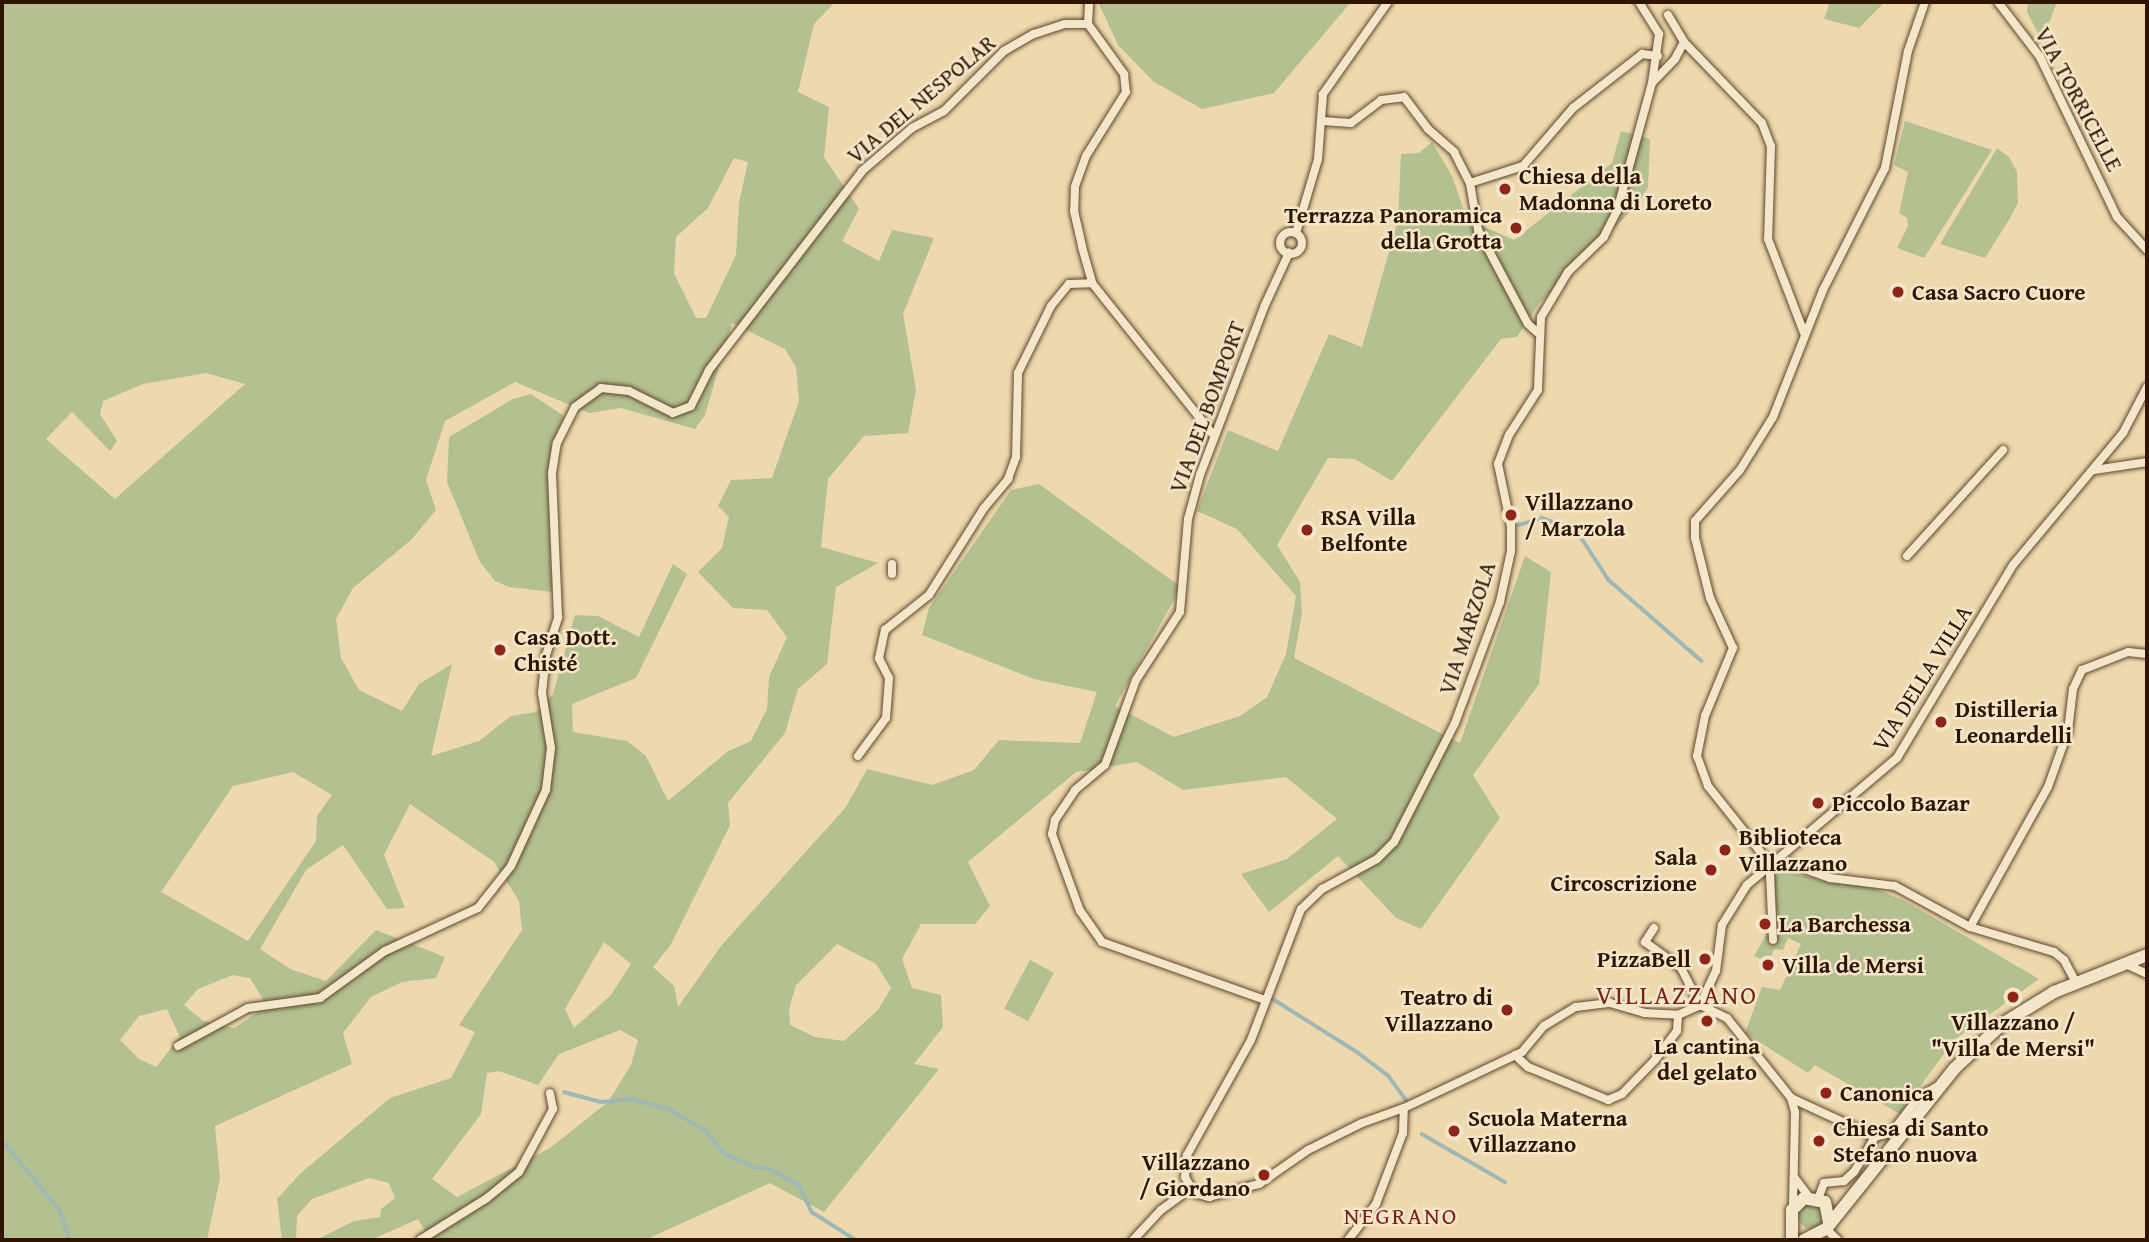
<!DOCTYPE html>
<html>
<head>
<meta charset="utf-8">
<style>
	body { margin:0 }
	#map { position:relative; width:2149px; height:1242px; overflow:hidden; background:#eed9ae; font-family:"Gentium Book Plus",serif }
	div>[style] { position:absolute }
	.green>* { inset:0; background:#b3c08f; transform-origin:0 0 }
	.round { border-radius:50% }
	.stream>* { height:3.5px; margin:-1.75px; padding:0 1.75px; transform-origin:1.75px; border-radius:1.75px; background:#9eb8b5 }
	.roads { filter:drop-shadow(0 0 2px #5f462c) drop-shadow(0 0 2px #5f462c) }
	.street>* { height:8px; margin:-4px; padding:0 4px; transform-origin:4px; border-radius:4px; background:#f4e6ca }
	.street>.ring { margin:-4px; padding:0; box-sizing:content-box; background:none; border:8px solid #f4e6ca; border-radius:50% }
	.secondary>* { height:12px; margin:-6px; padding:0 6px; transform-origin:6px; border-radius:6px; background:#f4e6ca }
	.dots>* { width:19px; height:19px; translate:-50% -50%; box-sizing:border-box; border:4px solid #f4e6ca; border-radius:50% }
	span { translate:-50% -50%; white-space:nowrap; text-align:center; line-height:1.15; -webkit-text-stroke:5px #f4e6ca; paint-order:stroke }
	.street-label { font-size:23px; color:#2f1500 }
	.poi-label { font-size:23px; color:#2f1500; font-weight:700 }
	.left { translate:0 -50%; text-align:left }
	.right { translate:-100% -50%; text-align:right }
	.neighbourhood-label { font-size:24px; color:#7a1f14; letter-spacing:2px }
	.quarter-label { font-size:26px; color:#7a1f14; letter-spacing:2px }
	.frame { position:absolute; inset:0; border:4px solid #2f1500; pointer-events:none }
</style>
</head>
<body>
<div id="map">
	<div class="green">
		<div style="clip-path:polygon(evenodd,2px 2px,835px 2px,814px 24px,798px 92px,829px 107px,824px 157px,859px 209px,842px 241px,879px 261px,892px 230px,934px 238px,903px 314px,916px 390px,908px 433px,864px 436px,828px 479px,821px 547px,878px 563px,836px 587px,827px 664px,798px 689px,785px 733px,728px 803px,730px 825px,670px 946px,653px 967px,674px 986px,678px 1007px,721px 946px,846px 807px,867px 769px,932px 785px,974px 770px,999px 740px,1080px 743px,1097px 692px,1034px 679px,922px 635px,929px 608px,1011px 490px,1039px 484px,1181px 587px,1115px 706px,1174px 737px,1240px 716px,1267px 697px,1286px 654px,1296px 596px,1237px 529px,1197px 511px,1228px 430px,1278px 451px,1329px 334px,1362px 347px,1398px 220px,1401px 154px,1419px 153px,1432px 142px,1452px 176px,1467px 219px,1514px 240px,1612px 163px,1621px 131px,1650px 139px,1648px 187px,1638px 204px,1538px 305px,1517px 337px,1501px 339px,1392px 481px,1355px 459px,1328px 458px,1277px 545px,1300px 582px,1302px 613px,1294px 658px,1460px 743px,1525px 556px,1551px 572px,1539px 684px,1473px 775px,1500px 818px,1421px 929px,1396px 918px,1338px 856px,1269px 912px,1241px 874px,1287px 859px,1337px 819px,1286px 777px,1183px 790px,1137px 762px,1076px 772px,968px 862px,990px 906px,975px 924px,921px 924px,902px 959px,912px 988px,941px 995px,943px 1027px,914px 1064px,939px 1069px,824px 1212px,770px 1183px,645px 1240px,430px 1240px,418px 1219px,371px 1240px,316px 1240px,354px 1221px,380px 1217px,381px 1209px,395px 1198px,389px 1183px,369px 1178px,312px 1199px,297px 1216px,296px 1240px,282px 1240px,277px 1199px,301px 1173px,390px 1098px,451px 1078px,475px 1032px,459px 1025px,522px 930px,519px 901px,494px 862px,410px 804px,384px 855px,405px 908px,387px 909px,343px 845px,306px 870px,260px 949px,290px 969px,326px 981px,376px 930px,445px 957px,436px 978px,402px 982px,371px 997px,343px 1033px,352px 1064px,215px 1126px,220px 1178px,207px 1240px,2px 1240px,2px 2px,734px 158px,748px 162px,739px 203px,736px 255px,706px 318px,696px 318px,674px 273px,676px 237px,708px 208px,734px 158px,2px 2px,732px 323px,785px 349px,796px 367px,799px 401px,772px 478px,731px 480px,718px 506px,729px 517px,722px 548px,698px 572px,733px 608px,767px 610px,787px 637px,769px 677px,767px 709px,751px 741px,727px 752px,668px 801px,646px 756px,627px 741px,573px 732px,572px 704px,636px 678px,687px 574px,673px 564px,639px 637px,598px 616px,575px 615px,553px 694px,536px 712px,511px 716px,479px 741px,431px 756px,452px 664px,419px 684px,402px 711px,359px 690px,341px 658px,336px 619px,353px 588px,411px 540px,436px 510px,426px 480px,445px 421px,515px 382px,589px 413px,621px 408px,695px 429px,705px 415px,732px 323px,2px 2px,206px 373px,245px 384px,115px 499px,46px 439px,72px 412px,110px 451px,117px 441px,100px 414px,103px 401px,143px 384px,206px 373px,2px 2px,293px 772px,332px 795px,317px 816px,316px 841px,248px 941px,161px 892px,233px 786px,293px 772px,2px 2px,604px 942px,631px 964px,611px 995px,574px 1028px,565px 1009px,604px 942px,2px 2px,837px 944px,876px 964px,891px 988px,878px 1010px,844px 1041px,815px 1037px,790px 1025px,789px 1009px,796px 985px,837px 944px,2px 2px,233px 975px,250px 978px,267px 1006px,234px 1028px,203px 1021px,184px 1005px,198px 989px,233px 975px,2px 2px,167px 1009px,180px 1037px,156px 1067px,139px 1059px,120px 1040px,139px 1016px,167px 1009px,2px 2px,620px 1030px,638px 1040px,631px 1065px,608px 1102px,550px 1148px,457px 1197px,432px 1179px,481px 1114px,487px 1073px,499px 1071px,538px 1085px,559px 1054px,620px 1030px)"></div>
		<div style="clip-path:polygon(1098px 2px,1351px 2px,1274px 93px,1202px 109px,1154px 82px,1118px 45px)"></div>
		<div style="clip-path:polygon(1830px 2px,1885px 2px,1859px 28px,1824px 19px)"></div>
		<div style="clip-path:polygon(2028px 2px,2057px 2px,2042px 41px,2027px 12px)"></div>
		<div style="clip-path:polygon(1905px 121px,1992px 150px,1924px 258px,1897px 248px,1908px 226px,1907px 218px,1899px 213px,1908px 172px,1894px 165px)"></div>
		<div style="clip-path:polygon(1997px 148px,2009px 157px,2017px 172px,2018px 203px,2010px 218px,1985px 258px,1940px 244px)"></div>
		<div style="clip-path:polygon(531px 394px,564px 416px,552px 444px,548px 474px,552px 592px,509px 587px,495px 581px,480px 562px,447px 482px,449px 437px,513px 399px)"></div>
		<div style="clip-path:polygon(1780px 869px,1829px 883px,1865px 885px,1903px 900px,2039px 979px,1954px 1040px,1900px 1114px,1815px 1065px,1808px 1073px,1745px 1033px,1762px 987px,1780px 990px,1801px 944px,1788px 938px,1783px 950px,1774px 949px,1769px 962px,1754px 956px,1768px 932px,1767px 883px)"></div>
		<div style="left:1030px;top:960px;width:27px;height:55px;rotate:28deg"></div>
		<div class="round" style="left:1799px;top:1205px;width:24px;height:24px"></div>
	</div>
	<div class="stream">
		<div style="left:1519px;top:525px;width:24px;rotate:-17deg"></div>
		<div style="left:1542px;top:518px;width:37px;rotate:20deg"></div>
		<div style="left:1577px;top:531px;width:59px;rotate:56.9deg"></div>
		<div style="left:1609px;top:580px;width:123px;rotate:41.1deg"></div>
		<div style="left:1273px;top:999px;width:99px;rotate:32.2deg"></div>
		<div style="left:1357px;top:1052px;width:39px;rotate:37deg"></div>
		<div style="left:1388px;top:1075px;width:31px;rotate:54deg"></div>
		<div style="left:564px;top:1092px;width:39px;rotate:15deg"></div>
		<div style="left:602px;top:1102px;width:29px;rotate:-6deg"></div>
		<div style="left:631px;top:1099px;width:39px;rotate:15deg"></div>
		<div style="left:669px;top:1109px;width:42px;rotate:30.3deg"></div>
		<div style="left:705px;top:1130px;width:31px;rotate:50deg"></div>
		<div style="left:725px;top:1154px;width:32px;rotate:24deg"></div>
		<div style="left:754px;top:1167px;width:16px;rotate:7deg"></div>
		<div style="left:770px;top:1169px;width:33px;rotate:29deg"></div>
		<div style="left:799px;top:1185px;width:30px;rotate:64deg"></div>
		<div style="left:812px;top:1212px;width:52px;rotate:32.5deg"></div>
		<div style="left:1422px;top:1134px;width:96px;rotate:30deg"></div>
		<div style="left:2px;top:1140px;width:91px;rotate:50.4deg"></div>
		<div style="left:60px;top:1210px;width:32px;rotate:72deg"></div>
	</div>
	<div class="roads">
		<div class="street">
			<div style="left:1639px;top:2px;width:38px;rotate:58deg"></div>
			<div style="left:1659px;top:34px;width:49px;rotate:98.1deg"></div>
			<div style="left:1652px;top:83px;width:133px;rotate:105.3deg"></div>
			<div style="left:1617px;top:211px;width:29px;rotate:117deg"></div>
			<div style="left:1604px;top:237px;width:50px;rotate:135.8deg"></div>
			<div style="left:1568px;top:272px;width:52px;rotate:121deg"></div>
			<div style="left:1541px;top:317px;width:73px;rotate:92.4deg"></div>
			<div style="left:1538px;top:390px;width:54px;rotate:122.8deg"></div>
			<div style="left:1509px;top:435px;width:31px;rotate:111deg"></div>
			<div style="left:1498px;top:464px;width:63px;rotate:78.2deg"></div>
			<div style="left:1511px;top:526px;width:25px;rotate:90deg"></div>
			<div style="left:1511px;top:551px;width:52px;rotate:102.2deg"></div>
			<div style="left:1500px;top:602px;width:129px;rotate:110.4deg"></div>
			<div style="left:1455px;top:723px;width:134px;rotate:117.1deg"></div>
			<div style="left:1394px;top:842px;width:24px;rotate:135deg"></div>
			<div style="left:1377px;top:859px;width:63px;rotate:151.4deg"></div>
			<div style="left:1322px;top:889px;width:29px;rotate:136deg"></div>
			<div style="left:1301px;top:909px;width:140px;rotate:110.9deg"></div>
			<div style="left:1251px;top:1040px;width:132px;rotate:119.1deg"></div>
			<div style="left:1187px;top:1155px;width:22px;rotate:95deg"></div>
			<div style="left:1185px;top:1177px;width:18px;rotate:61deg"></div>
			<div style="left:1194px;top:1193px;width:16px;rotate:15deg"></div>
			<div style="left:1209px;top:1197px;width:52px;rotate:-14.6deg"></div>
			<div style="left:1259px;top:1184px;width:60px;rotate:-34.8deg"></div>
			<div style="left:1308px;top:1150px;width:60px;rotate:-26.6deg"></div>
			<div style="left:1362px;top:1123px;width:45px;rotate:-19.7deg"></div>
			<div style="left:1404px;top:1108px;width:131px;rotate:-25.4deg"></div>
			<div style="left:1522px;top:1052px;width:34px;rotate:-50deg"></div>
			<div style="left:1544px;top:1026px;width:37px;rotate:-31deg"></div>
			<div style="left:1576px;top:1007px;width:34px;rotate:-7deg"></div>
			<div style="left:1610px;top:1003px;width:35px;rotate:16deg"></div>
			<div style="left:1644px;top:1013px;width:34px;rotate:3deg"></div>
			<div style="left:1678px;top:1015px;width:24px;rotate:-24deg"></div>
			<div style="left:1700px;top:1005px;width:38px;rotate:-65deg"></div>
			<div style="left:1716px;top:971px;width:46px;rotate:-82.6deg"></div>
			<div style="left:1722px;top:925px;width:47px;rotate:-58deg"></div>
			<div style="left:1747px;top:885px;width:197px;rotate:-40.3deg"></div>
			<div style="left:1897px;top:758px;width:225px;rotate:-59deg"></div>
			<div style="left:2013px;top:565px;width:172px;rotate:-50.2deg"></div>
			<div style="left:2123px;top:433px;width:52px;rotate:-62.4deg"></div>
			<div style="left:1998px;top:2px;width:69px;rotate:52.6deg"></div>
			<div style="left:2040px;top:57px;width:178px;rotate:64.3deg"></div>
			<div style="left:2117px;top:217px;width:45px;rotate:47.7deg"></div>
			<div style="left:1668px;top:15px;width:31px;rotate:59deg"></div>
			<div style="left:1088px;top:24px;width:22px;rotate:-87deg"></div>
			<div style="left:1652px;top:83px;width:33px;rotate:-46deg"></div>
			<div style="left:1675px;top:59px;width:19px;rotate:-62deg"></div>
			<div style="left:1684px;top:42px;width:112px;rotate:46.1deg"></div>
			<div style="left:1762px;top:123px;width:25px;rotate:69deg"></div>
			<div style="left:1771px;top:146px;width:93px;rotate:91.8deg"></div>
			<div style="left:1768px;top:239px;width:101px;rotate:69deg"></div>
			<div style="left:1322px;top:121px;width:29px;rotate:4deg"></div>
			<div style="left:1351px;top:123px;width:38px;rotate:-37deg"></div>
			<div style="left:1381px;top:100px;width:23px;rotate:-7deg"></div>
			<div style="left:1404px;top:97px;width:40px;rotate:53deg"></div>
			<div style="left:1428px;top:129px;width:35px;rotate:41deg"></div>
			<div style="left:1454px;top:152px;width:35px;rotate:63deg"></div>
			<div style="left:1470px;top:183px;width:56px;rotate:-17.8deg"></div>
			<div style="left:1523px;top:166px;width:77px;rotate:-49.2deg"></div>
			<div style="left:1573px;top:108px;width:88px;rotate:-38deg"></div>
			<div style="left:1642px;top:54px;width:16px;rotate:7deg"></div>
			<div style="left:1470px;top:183px;width:48px;rotate:80.3deg"></div>
			<div style="left:1478px;top:230px;width:106px;rotate:62deg"></div>
			<div style="left:1528px;top:324px;width:12px;rotate:42deg"></div>
			<div class="ring" style="left:1280px;top:232px;width:14px;height:14px"></div>
			<div style="left:1296px;top:233px;width:77px;rotate:-73.4deg"></div>
			<div style="left:1318px;top:159px;width:65px;rotate:-85.6deg"></div>
			<div style="left:1323px;top:94px;width:113px;rotate:-54.8deg"></div>
			<div style="left:2094px;top:470px;width:54px;rotate:-8.6deg"></div>
			<div style="left:1907px;top:556px;width:143px;rotate:-47.8deg"></div>
			<div style="left:892px;top:574px;width:10px;rotate:-90deg"></div>
			<div style="left:858px;top:756px;width:47px;rotate:-53.6deg"></div>
			<div style="left:886px;top:718px;width:40px;rotate:-85.7deg"></div>
			<div style="left:889px;top:678px;width:22px;rotate:-117deg"></div>
			<div style="left:879px;top:658px;width:29px;rotate:-78deg"></div>
			<div style="left:885px;top:630px;width:56px;rotate:-38.5deg"></div>
			<div style="left:929px;top:595px;width:103px;rotate:-57.7deg"></div>
			<div style="left:984px;top:508px;width:38px;rotate:-50deg"></div>
			<div style="left:1008px;top:479px;width:23px;rotate:-70deg"></div>
			<div style="left:1016px;top:457px;width:84px;rotate:-88.6deg"></div>
			<div style="left:1018px;top:373px;width:75px;rotate:-63.8deg"></div>
			<div style="left:1051px;top:306px;width:28px;rotate:-51deg"></div>
			<div style="left:1069px;top:284px;width:23px;rotate:-2deg"></div>
			<div style="left:1779px;top:860px;width:54px;rotate:19.4deg"></div>
			<div style="left:1830px;top:878px;width:65px;rotate:7deg"></div>
			<div style="left:1895px;top:886px;width:85px;rotate:28.7deg"></div>
			<div style="left:1970px;top:927px;width:88px;rotate:16.6deg"></div>
			<div style="left:2054px;top:952px;width:13px;rotate:39deg"></div>
			<div style="left:2064px;top:960px;width:26px;rotate:62deg"></div>
			<div style="left:1771px;top:865px;width:101px;rotate:-128.6deg"></div>
			<div style="left:1708px;top:786px;width:32px;rotate:-110deg"></div>
			<div style="left:1697px;top:756px;width:41px;rotate:-78.7deg"></div>
			<div style="left:1705px;top:716px;width:74px;rotate:-67.6deg"></div>
			<div style="left:1733px;top:648px;width:55px;rotate:-114.7deg"></div>
			<div style="left:1710px;top:598px;width:62px;rotate:-104deg"></div>
			<div style="left:1695px;top:538px;width:17px;rotate:-90deg"></div>
			<div style="left:1695px;top:521px;width:68px;rotate:-48.6deg"></div>
			<div style="left:1740px;top:470px;width:62px;rotate:-58.1deg"></div>
			<div style="left:1773px;top:417px;width:136px;rotate:-68.5deg"></div>
			<div style="left:1823px;top:290px;width:137px;rotate:-63.1deg"></div>
			<div style="left:1885px;top:168px;width:119px;rotate:-78.9deg"></div>
			<div style="left:1908px;top:51px;width:52px;rotate:-70.9deg"></div>
			<div style="left:1770px;top:874px;width:66px;rotate:87.4deg"></div>
			<div style="left:1970px;top:927px;width:160px;rotate:-60.9deg"></div>
			<div style="left:2048px;top:787px;width:59px;rotate:-70.3deg"></div>
			<div style="left:2068px;top:731px;width:42px;rotate:-83.2deg"></div>
			<div style="left:2073px;top:689px;width:21px;rotate:-65deg"></div>
			<div style="left:2082px;top:670px;width:49px;rotate:-21.4deg"></div>
			<div style="left:2128px;top:652px;width:19px;rotate:6deg"></div>
			<div style="left:1654px;top:928px;width:17px;rotate:123deg"></div>
			<div style="left:1645px;top:942px;width:44px;rotate:35.8deg"></div>
			<div style="left:1681px;top:968px;width:42px;rotate:62.8deg"></div>
			<div style="left:2128px;top:965px;width:21px;rotate:25deg"></div>
			<div style="left:1265px;top:1000px;width:173px;rotate:-160.4deg"></div>
			<div style="left:1102px;top:942px;width:38px;rotate:-125deg"></div>
			<div style="left:1080px;top:911px;width:82px;rotate:-110deg"></div>
			<div style="left:1052px;top:834px;width:14px;rotate:-78deg"></div>
			<div style="left:1055px;top:820px;width:36px;rotate:-56deg"></div>
			<div style="left:1075px;top:790px;width:39px;rotate:-40deg"></div>
			<div style="left:1105px;top:765px;width:90px;rotate:-70deg"></div>
			<div style="left:1136px;top:680px;width:81px;rotate:-57.1deg"></div>
			<div style="left:1180px;top:612px;width:93px;rotate:-85.1deg"></div>
			<div style="left:1188px;top:519px;width:46px;rotate:-74.7deg"></div>
			<div style="left:1200px;top:475px;width:180px;rotate:-69.1deg"></div>
			<div style="left:1264px;top:307px;width:60px;rotate:-65.2deg"></div>
			<div style="left:1700px;top:1005px;width:30px;rotate:26deg"></div>
			<div style="left:1727px;top:1018px;width:102px;rotate:51.3deg"></div>
			<div style="left:1791px;top:1098px;width:15px;rotate:74deg"></div>
			<div style="left:1795px;top:1112px;width:95px;rotate:91.2deg"></div>
			<div style="left:178px;top:1046px;width:80px;rotate:-28.5deg"></div>
			<div style="left:248px;top:1008px;width:73px;rotate:-7.9deg"></div>
			<div style="left:320px;top:998px;width:80px;rotate:-35.9deg"></div>
			<div style="left:385px;top:951px;width:102px;rotate:-24.8deg"></div>
			<div style="left:478px;top:908px;width:53px;rotate:-51.8deg"></div>
			<div style="left:511px;top:866px;width:84px;rotate:-65.3deg"></div>
			<div style="left:546px;top:790px;width:42px;rotate:-83.2deg"></div>
			<div style="left:551px;top:748px;width:56px;rotate:-99.3deg"></div>
			<div style="left:542px;top:693px;width:38px;rotate:-84deg"></div>
			<div style="left:546px;top:655px;width:40px;rotate:-72deg"></div>
			<div style="left:558px;top:617px;width:144px;rotate:-92.4deg"></div>
			<div style="left:552px;top:473px;width:30px;rotate:-81deg"></div>
			<div style="left:557px;top:443px;width:40px;rotate:-63.4deg"></div>
			<div style="left:575px;top:407px;width:32px;rotate:-36deg"></div>
			<div style="left:601px;top:388px;width:28px;rotate:6deg"></div>
			<div style="left:629px;top:391px;width:49px;rotate:26.6deg"></div>
			<div style="left:673px;top:413px;width:19px;rotate:-21deg"></div>
			<div style="left:691px;top:406px;width:40px;rotate:-63.4deg"></div>
			<div style="left:709px;top:370px;width:251px;rotate:-52.4deg"></div>
			<div style="left:862px;top:171px;width:66px;rotate:-40.7deg"></div>
			<div style="left:912px;top:128px;width:36px;rotate:-28deg"></div>
			<div style="left:944px;top:111px;width:85px;rotate:-45deg"></div>
			<div style="left:1004px;top:51px;width:34px;rotate:-30deg"></div>
			<div style="left:1034px;top:34px;width:33px;rotate:-18deg"></div>
			<div style="left:1065px;top:24px;width:23px"></div>
			<div style="left:1088px;top:24px;width:62px;rotate:54.2deg"></div>
			<div style="left:1124px;top:74px;width:18px;rotate:84deg"></div>
			<div style="left:1126px;top:92px;width:75px;rotate:122deg"></div>
			<div style="left:1086px;top:156px;width:33px;rotate:110deg"></div>
			<div style="left:1075px;top:187px;width:24px;rotate:92deg"></div>
			<div style="left:1074px;top:211px;width:37px;rotate:77deg"></div>
			<div style="left:1082px;top:247px;width:37px;rotate:74deg"></div>
			<div style="left:1092px;top:283px;width:196px;rotate:51.4deg"></div>
			<div style="left:1515px;top:1055px;width:18px;rotate:43deg"></div>
			<div style="left:1528px;top:1067px;width:87px;rotate:22.4deg"></div>
			<div style="left:1608px;top:1100px;width:15px;rotate:-23deg"></div>
			<div style="left:1622px;top:1094px;width:47px;rotate:-45.9deg"></div>
			<div style="left:1655px;top:1060px;width:36px;rotate:-53deg"></div>
			<div style="left:1677px;top:1031px;width:16px;rotate:-86deg"></div>
			<div style="left:1791px;top:1098px;width:93px;rotate:24.9deg"></div>
			<div style="left:1875px;top:1137px;width:18px;rotate:-16deg"></div>
			<div style="left:1892px;top:1132px;width:44px;rotate:-52.4deg"></div>
			<div style="left:1919px;top:1097px;width:20px;rotate:-30deg"></div>
			<div style="left:1794px;top:1177px;width:25px;rotate:53deg"></div>
			<div style="left:1818px;top:1199px;width:17px;rotate:-69deg"></div>
			<div style="left:1824px;top:1183px;width:20px;rotate:-6deg"></div>
			<div style="left:1844px;top:1181px;width:13px;rotate:-42deg"></div>
			<div style="left:1854px;top:1172px;width:41px;rotate:-59deg"></div>
			<div style="left:1826px;top:1229px;width:16px;rotate:43deg"></div>
			<div style="left:420px;top:1240px;width:79px;rotate:-32.1deg"></div>
			<div style="left:487px;top:1198px;width:41px;rotate:-39.1deg"></div>
			<div style="left:519px;top:1172px;width:72px;rotate:-61.6deg"></div>
			<div style="left:553px;top:1109px;width:16px;rotate:-101deg"></div>
			<div style="left:1133px;top:1240px;width:41px;rotate:-47deg"></div>
			<div style="left:1161px;top:1210px;width:36px;rotate:-36deg"></div>
			<div style="left:1348px;top:1240px;width:46px;rotate:-52.1deg"></div>
			<div style="left:1376px;top:1204px;width:76px;rotate:-69.2deg"></div>
			<div style="left:1403px;top:1133px;width:25px;rotate:-88deg"></div>
		</div>
		<div class="secondary">
			<div style="left:1792px;top:1240px;width:30px;rotate:-90deg"></div>
			<div style="left:1792px;top:1210px;width:17px;rotate:-45deg"></div>
			<div style="left:1804px;top:1198px;width:21px;rotate:11deg"></div>
			<div style="left:1825px;top:1202px;width:20px;rotate:79deg"></div>
			<div style="left:1804px;top:1240px;width:25px;rotate:-27deg"></div>
			<div style="left:1826px;top:1229px;width:205px;rotate:-51.3deg"></div>
			<div style="left:1954px;top:1069px;width:66px;rotate:-43.2deg"></div>
			<div style="left:2002px;top:1024px;width:61px;rotate:-31.6deg"></div>
			<div style="left:2054px;top:992px;width:100px;rotate:-21.7deg"></div>
		</div>
	</div>
	<div class="dots">
		<div style="left:1505px;top:189px;background:#8f2418"></div>
		<div style="left:1516px;top:228px;background:#8f2418"></div>
		<div style="left:1898px;top:292px;background:#8f2418"></div>
		<div style="left:1511px;top:515px;background:#8f2418"></div>
		<div style="left:1307px;top:530px;background:#8f2418"></div>
		<div style="left:500px;top:650px;background:#8f2418"></div>
		<div style="left:1941px;top:722px;background:#8f2418"></div>
		<div style="left:1818px;top:803px;background:#8f2418"></div>
		<div style="left:1725px;top:850px;background:#8f2418"></div>
		<div style="left:1711px;top:870px;background:#8f2418"></div>
		<div style="left:1765px;top:924px;background:#8f2418"></div>
		<div style="left:1705px;top:959px;background:#8f2418"></div>
		<div style="left:1768px;top:965px;background:#8f2418"></div>
		<div style="left:2013px;top:997px;background:#8f2418"></div>
		<div style="left:1507px;top:1010px;background:#8f2418"></div>
		<div style="left:1707px;top:1021px;background:#8f2418"></div>
		<div style="left:1826px;top:1093px;background:#8f2418"></div>
		<div style="left:1454px;top:1131px;background:#8f2418"></div>
		<div style="left:1819px;top:1141px;background:#8f2418"></div>
		<div style="left:1264px;top:1175px;background:#8f2418"></div>
	</div>
	<div class="street-label">
		<span style="left:921px;top:99px;rotate:-40deg">VIA DEL NESPOLAR</span>
		<span style="left:2079px;top:99px;rotate:62deg">VIA TORRICELLE</span>
		<span style="left:1207px;top:407px;rotate:-70deg">VIA DEL BOMPORT</span>
		<span style="left:1467px;top:628px;rotate:-72deg">VIA MARZOLA</span>
		<span style="left:1922px;top:678px;rotate:-58deg">VIA DELLA VILLA</span>
	</div>
	<div class="poi-label">
		<span class="left" style="left:1519px;top:189px">Chiesa della<br>Madonna di Loreto</span>
		<span class="right" style="left:1502px;top:228px">Terrazza Panoramica<br>della Grotta</span>
		<span class="left" style="left:1912px;top:292px">Casa Sacro Cuore</span>
		<span class="left" style="left:1525px;top:515px">Villazzano<br>/ Marzola</span>
		<span class="left" style="left:1321px;top:530px">RSA Villa<br>Belfonte</span>
		<span class="left" style="left:514px;top:650px">Casa Dott.<br>Chisté</span>
		<span class="left" style="left:1955px;top:722px">Distilleria<br>Leonardelli</span>
		<span class="left" style="left:1832px;top:803px">Piccolo Bazar</span>
		<span class="left" style="left:1739px;top:850px">Biblioteca<br>Villazzano</span>
		<span class="right" style="left:1697px;top:870px">Sala<br>Circoscrizione</span>
		<span class="left" style="left:1779px;top:924px">La Barchessa</span>
		<span class="right" style="left:1691px;top:959px">PizzaBell</span>
		<span class="left" style="left:1782px;top:965px">Villa de Mersi</span>
		<span class="right" style="left:1493px;top:1010px">Teatro di<br>Villazzano</span>
		<span style="left:2013px;top:1035px">Villazzano /<br>"Villa de Mersi"</span>
		<span style="left:1707px;top:1059px">La cantina<br>del gelato</span>
		<span class="left" style="left:1840px;top:1093px">Canonica</span>
		<span class="left" style="left:1468px;top:1131px">Scuola Materna<br>Villazzano</span>
		<span class="left" style="left:1833px;top:1141px">Chiesa di Santo<br>Stefano nuova</span>
		<span class="right" style="left:1250px;top:1175px">Villazzano<br>/ Giordano</span>
	</div>
	<div class="neighbourhood-label">
		<span style="left:1401px;top:1216px">NEGRANO</span>
	</div>
	<div class="quarter-label">
		<span style="left:1677px;top:995px">VILLAZZANO</span>
	</div>
	<div class="frame"></div>
</div>
</body>
</html>
